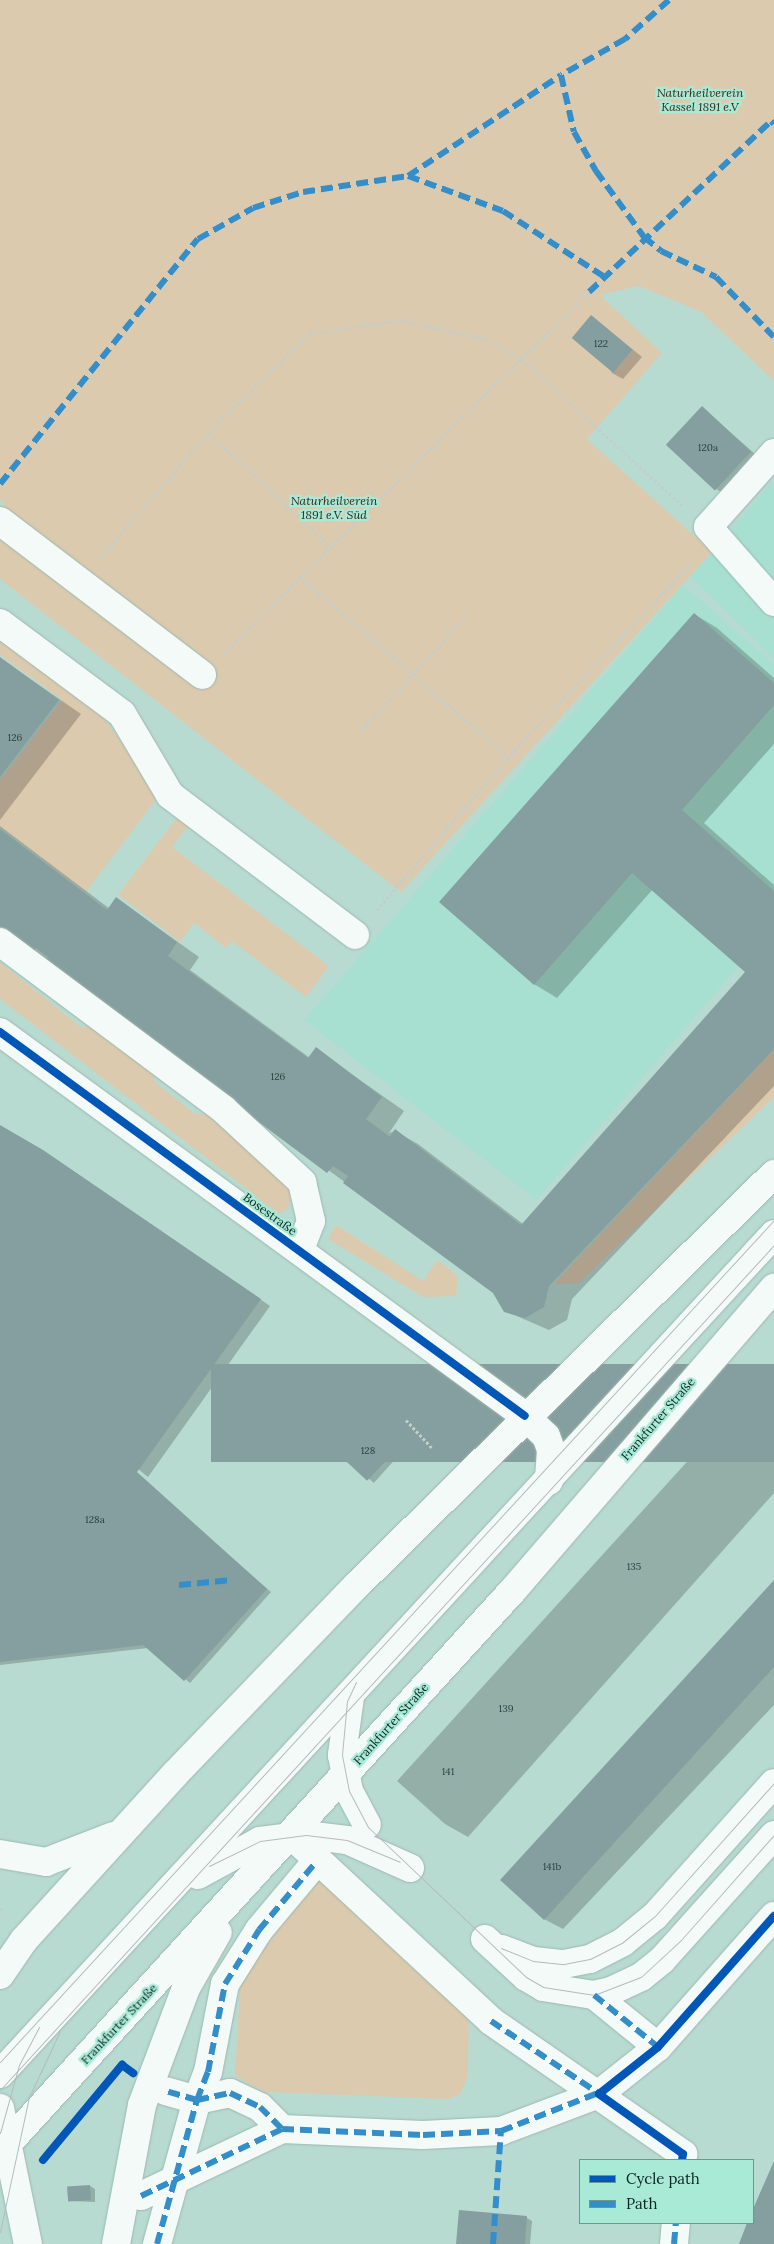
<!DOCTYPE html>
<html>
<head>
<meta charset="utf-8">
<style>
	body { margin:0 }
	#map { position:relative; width:774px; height:2244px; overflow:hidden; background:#b8dbd1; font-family:Lora,serif }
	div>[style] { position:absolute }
	.built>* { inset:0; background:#a7e0d0 }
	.green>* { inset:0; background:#dccaaf }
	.shadow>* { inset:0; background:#0003; transform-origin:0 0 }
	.building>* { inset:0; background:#859e9f; transform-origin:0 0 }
	.path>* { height:3px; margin-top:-1.5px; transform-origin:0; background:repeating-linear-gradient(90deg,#c3cecb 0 2.5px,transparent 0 5px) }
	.roads { filter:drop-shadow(0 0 1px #9cb8b0) drop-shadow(0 0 1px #9cb8b0) }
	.minor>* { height:28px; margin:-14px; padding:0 14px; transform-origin:14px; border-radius:14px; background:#f4faf8 }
	.major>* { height:28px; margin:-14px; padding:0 14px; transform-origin:14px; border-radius:14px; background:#f4faf8 }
	.tram>* { height:1px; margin:-0.5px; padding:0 0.5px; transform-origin:0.5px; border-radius:0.5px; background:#b4bcba }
	.quiet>* { height:6px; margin-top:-3px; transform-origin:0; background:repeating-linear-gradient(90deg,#348eca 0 12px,transparent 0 18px) }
	.cycleway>* { height:8px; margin:-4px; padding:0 4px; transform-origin:4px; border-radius:4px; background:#0057b8 }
	span { translate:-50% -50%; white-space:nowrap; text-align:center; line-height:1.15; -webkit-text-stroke:4.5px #a9ead7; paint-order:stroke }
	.number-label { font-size:10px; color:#29423e }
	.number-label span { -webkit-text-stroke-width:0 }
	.park-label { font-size:12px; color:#382517; font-style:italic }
	.street-label { font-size:12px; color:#0a241e }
	.legend { position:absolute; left:579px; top:2159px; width:175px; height:65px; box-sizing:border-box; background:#a9ead7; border:1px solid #699b8d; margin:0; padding:6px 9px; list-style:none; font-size:15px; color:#0a241e }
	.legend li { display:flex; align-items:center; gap:10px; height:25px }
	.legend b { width:25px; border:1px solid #699b8d }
</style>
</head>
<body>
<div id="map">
	<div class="built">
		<div style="clip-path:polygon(774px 480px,774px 659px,690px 576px)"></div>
		<div style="clip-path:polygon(683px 585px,774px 664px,774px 926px,536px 1200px,304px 1020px)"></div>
	</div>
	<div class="green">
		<div style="clip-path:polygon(0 0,774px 0,774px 381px,701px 312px,639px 286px,600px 295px,662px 353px,587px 439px,712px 552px,401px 892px,0 579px,0 510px,5px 504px,0 500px)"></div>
		<div style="clip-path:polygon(0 636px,92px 703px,161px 793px,86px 892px,0 827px,0 780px,62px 700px,0 655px)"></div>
		<div style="clip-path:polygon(179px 815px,190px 823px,172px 847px,329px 966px,306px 997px,232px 941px,226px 948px,194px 923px,180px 942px,118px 895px)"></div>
		<div style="clip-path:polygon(0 962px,82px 1028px,93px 1024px,154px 1070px,154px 1081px,195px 1114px,215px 1114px,293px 1189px,288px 1209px,279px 1214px,0 999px)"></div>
		<div style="clip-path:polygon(774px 1049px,774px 1097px,767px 1104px,579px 1283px,554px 1284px)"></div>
		<div style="clip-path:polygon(336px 1225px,423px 1281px,437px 1260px,458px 1276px,456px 1296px,423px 1297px,328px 1239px)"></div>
		<div style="clip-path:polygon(316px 1862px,469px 2010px,468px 2076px,460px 2095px,448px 2099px,264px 2092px,235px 2076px,240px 1987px)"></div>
	</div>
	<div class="shadow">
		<div style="clip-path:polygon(592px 316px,642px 357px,623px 379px,612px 373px)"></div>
		<div style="clip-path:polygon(702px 407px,755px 454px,721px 492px,716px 489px)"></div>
		<div style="clip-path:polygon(694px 614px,717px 628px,774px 678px,774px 744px,704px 823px,774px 885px,774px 1086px,572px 1299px,567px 1320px,549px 1330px,505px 1311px,494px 1292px,0 928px,0 826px,110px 909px,117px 899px,199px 957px,190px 970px,310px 1058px,316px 1049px,404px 1111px,389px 1133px,395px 1131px,418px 1144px,523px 1224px,747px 972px,653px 889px,557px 998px,534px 984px)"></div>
		<div style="clip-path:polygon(0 658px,81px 714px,0 820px)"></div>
		<div style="clip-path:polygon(0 1127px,54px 1158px,270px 1306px,148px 1477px,8px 1365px,271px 1592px,190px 1683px,148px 1648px,0 1665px)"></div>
		<div style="clip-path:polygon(774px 1366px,774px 1493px,468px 1837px,445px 1824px,397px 1781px)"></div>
		<div style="left:370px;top:1423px;width:43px;height:42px;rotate:42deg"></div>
		<div style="clip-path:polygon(774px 1582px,774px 1705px,563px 1929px,544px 1919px)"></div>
		<div style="clip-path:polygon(90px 2186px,95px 2189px,95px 2202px,69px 2201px)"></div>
		<div style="clip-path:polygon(460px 2211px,527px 2218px,532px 2221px,530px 2244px,457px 2244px)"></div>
	</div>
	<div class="building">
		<div style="left:591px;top:315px;width:54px;height:30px;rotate:40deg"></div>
		<div style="left:702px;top:406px;width:67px;height:53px;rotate:43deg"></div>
		<div style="clip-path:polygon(694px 613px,774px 683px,774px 705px,682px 810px,774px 891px,774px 1049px,549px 1286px,544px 1307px,525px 1318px,504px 1312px,493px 1293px,343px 1183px,348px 1176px,333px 1166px,327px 1173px,45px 962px,48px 957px,36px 948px,32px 954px,0 929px,0 829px,107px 910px,116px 897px,177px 942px,168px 956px,308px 1058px,316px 1047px,382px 1097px,366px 1119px,390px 1137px,395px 1129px,521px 1225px,745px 972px,632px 873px,534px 985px,439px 902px)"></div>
		<div style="clip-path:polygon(0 657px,59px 700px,0 777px)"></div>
		<div style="clip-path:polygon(0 1125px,43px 1150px,261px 1299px,137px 1472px,267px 1589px,184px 1681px,143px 1645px,0 1662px)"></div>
		<div style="left:774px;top:1364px;width:98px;height:563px;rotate:90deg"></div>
		<div style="left:370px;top:1422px;width:38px;height:45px;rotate:43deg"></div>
		<div style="clip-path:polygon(774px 1580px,774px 1667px,544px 1920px,500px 1880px)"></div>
		<div style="clip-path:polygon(774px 2161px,774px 2244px,739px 2244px,747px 2223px,753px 2223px,753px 2209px)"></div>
		<div style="left:90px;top:2185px;width:15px;height:23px;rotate:86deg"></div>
		<div style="clip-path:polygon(459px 2210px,527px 2216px,525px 2244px,456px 2244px)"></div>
	</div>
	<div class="path">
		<div style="left:209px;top:434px;width:165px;rotate:42.8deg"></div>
		<div style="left:101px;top:557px;width:184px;rotate:-49deg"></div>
		<div style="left:222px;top:418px;width:122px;rotate:-43.7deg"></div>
		<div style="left:310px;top:334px;width:90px;rotate:-8.9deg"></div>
		<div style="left:399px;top:320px;width:89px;rotate:12.3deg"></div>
		<div style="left:486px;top:339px;width:40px;rotate:29.7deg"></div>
		<div style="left:521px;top:359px;width:219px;rotate:42.2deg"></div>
		<div style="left:299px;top:576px;width:276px;rotate:40.9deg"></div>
		<div style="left:224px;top:653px;width:513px;rotate:-44.68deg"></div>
		<div style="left:362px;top:730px;width:160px;rotate:-47.5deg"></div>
		<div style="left:377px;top:910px;width:201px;rotate:-49.4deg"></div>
		<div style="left:508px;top:757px;width:270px;rotate:-46.7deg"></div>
		<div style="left:406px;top:1420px;width:38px;rotate:47deg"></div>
		<div style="left:0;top:1908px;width:6px;rotate:59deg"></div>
	</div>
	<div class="roads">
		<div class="minor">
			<div style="left:774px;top:453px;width:99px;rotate:131.7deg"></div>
			<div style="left:708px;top:527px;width:100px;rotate:48.7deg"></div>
			<div style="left:0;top:521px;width:254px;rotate:37.3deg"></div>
			<div style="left:0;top:623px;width:152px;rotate:36.7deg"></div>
			<div style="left:122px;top:714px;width:94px;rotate:59.3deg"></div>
			<div style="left:170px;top:795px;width:232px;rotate:37.1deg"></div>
			<div style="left:0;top:942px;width:279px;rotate:36.8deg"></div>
			<div style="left:223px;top:1109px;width:108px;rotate:42.7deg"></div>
			<div style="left:302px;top:1182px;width:40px;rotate:77deg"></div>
			<div style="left:311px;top:1221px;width:30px;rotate:111deg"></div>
			<div style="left:0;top:1032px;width:650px;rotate:36.18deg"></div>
			<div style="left:525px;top:1416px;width:29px;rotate:44deg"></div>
			<div style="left:546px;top:1436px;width:15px;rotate:70deg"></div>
			<div style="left:551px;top:1450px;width:31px;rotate:94deg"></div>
			<div style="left:350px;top:1697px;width:59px;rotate:97.9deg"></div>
			<div style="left:342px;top:1755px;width:37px;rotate:79deg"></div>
			<div style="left:349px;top:1791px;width:38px;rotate:62deg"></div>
			<div style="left:291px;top:1835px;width:273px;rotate:42.9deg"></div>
			<div style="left:491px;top:2021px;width:234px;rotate:34.7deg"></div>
			<div style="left:683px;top:2154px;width:6px;rotate:99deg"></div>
			<div style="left:198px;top:1875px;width:71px;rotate:-28.7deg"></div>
			<div style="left:260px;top:1841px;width:46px;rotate:-7.4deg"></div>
			<div style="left:306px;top:1835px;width:41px;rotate:7deg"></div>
			<div style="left:347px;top:1840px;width:69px;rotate:24deg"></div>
			<div style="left:485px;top:1939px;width:56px;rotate:42.8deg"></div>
			<div style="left:526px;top:1977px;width:20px;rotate:30deg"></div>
			<div style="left:543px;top:1987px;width:52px;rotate:8.9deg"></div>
			<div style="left:594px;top:1995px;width:17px;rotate:-13deg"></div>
			<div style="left:611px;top:1991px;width:33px;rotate:-25deg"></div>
			<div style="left:641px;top:1977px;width:27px;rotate:-39deg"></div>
			<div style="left:662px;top:1960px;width:168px;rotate:-48.1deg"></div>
			<div style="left:502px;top:1949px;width:33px;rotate:21deg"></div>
			<div style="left:533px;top:1961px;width:31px;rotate:6deg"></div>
			<div style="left:564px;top:1964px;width:26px;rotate:-11deg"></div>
			<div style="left:590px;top:1959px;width:37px;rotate:-27deg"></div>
			<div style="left:623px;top:1942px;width:41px;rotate:-39.1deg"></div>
			<div style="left:655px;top:1916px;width:178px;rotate:-48.2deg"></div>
			<div style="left:594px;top:1995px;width:82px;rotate:39.1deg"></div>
			<div style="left:0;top:2074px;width:1142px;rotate:-47.34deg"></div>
			<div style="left:197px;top:2100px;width:30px;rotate:-69deg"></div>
			<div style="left:208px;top:2072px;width:90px;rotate:-79.1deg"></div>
			<div style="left:225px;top:1984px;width:64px;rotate:-57.8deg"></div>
			<div style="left:259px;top:1930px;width:89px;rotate:-50deg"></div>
			<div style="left:197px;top:2100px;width:34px;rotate:-12deg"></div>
			<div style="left:230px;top:2093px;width:33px;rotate:25deg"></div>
			<div style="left:260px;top:2107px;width:31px;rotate:45deg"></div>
			<div style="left:141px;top:2196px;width:156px;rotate:-25.4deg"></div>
			<div style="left:282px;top:2129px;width:141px;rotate:2.4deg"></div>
			<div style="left:423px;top:2135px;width:78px;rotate:-2.9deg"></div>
			<div style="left:501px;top:2131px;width:105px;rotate:-20.7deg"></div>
			<div style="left:599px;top:2094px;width:75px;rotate:-38.5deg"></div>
			<div style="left:658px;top:2047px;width:175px;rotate:-48.5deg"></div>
			<div style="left:157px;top:2244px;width:149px;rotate:-74.5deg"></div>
			<div style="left:197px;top:2100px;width:32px;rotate:-164deg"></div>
			<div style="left:674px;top:2244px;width:21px;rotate:-85deg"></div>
		</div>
		<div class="major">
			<div style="left:0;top:1854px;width:47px;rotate:9.9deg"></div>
			<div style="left:46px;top:1862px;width:72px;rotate:-21.2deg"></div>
			<div style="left:0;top:1975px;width:42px;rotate:-55.6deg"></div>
			<div style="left:24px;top:1940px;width:224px;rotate:-47.7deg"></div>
			<div style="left:175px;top:1774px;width:261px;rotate:-46.1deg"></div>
			<div style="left:356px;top:1586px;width:587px;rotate:-44.59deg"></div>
			<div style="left:0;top:2108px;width:139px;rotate:78.4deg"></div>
			<div style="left:0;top:2152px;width:762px;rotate:-47.6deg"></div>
			<div style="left:514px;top:1589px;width:398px;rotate:-49.2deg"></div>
			<div style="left:116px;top:2244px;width:141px;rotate:-79.4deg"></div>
			<div style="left:142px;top:2105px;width:125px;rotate:-69.4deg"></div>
			<div style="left:186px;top:1988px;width:64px;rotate:-60.3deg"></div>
		</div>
	</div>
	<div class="tram">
		<div style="left:356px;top:1682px;width:21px;rotate:115deg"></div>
		<div style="left:347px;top:1701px;width:54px;rotate:95.3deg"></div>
		<div style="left:342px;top:1755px;width:37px;rotate:79deg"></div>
		<div style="left:349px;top:1791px;width:41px;rotate:62.2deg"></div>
		<div style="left:368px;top:1827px;width:218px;rotate:43.5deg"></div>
		<div style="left:526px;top:1977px;width:20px;rotate:30deg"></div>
		<div style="left:543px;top:1987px;width:52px;rotate:8.9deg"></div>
		<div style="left:594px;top:1995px;width:50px;rotate:-21deg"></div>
		<div style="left:641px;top:1977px;width:54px;rotate:-42.8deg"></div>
		<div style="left:681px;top:1940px;width:140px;rotate:-48.5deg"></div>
		<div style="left:209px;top:1866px;width:57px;rotate:-26.1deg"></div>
		<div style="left:260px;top:1841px;width:46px;rotate:-7.4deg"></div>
		<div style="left:306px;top:1835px;width:41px;rotate:7deg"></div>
		<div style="left:347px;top:1840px;width:57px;rotate:22.5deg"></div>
		<div style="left:501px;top:1948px;width:35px;rotate:22deg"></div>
		<div style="left:533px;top:1961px;width:31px;rotate:6deg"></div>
		<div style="left:564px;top:1964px;width:26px;rotate:-11deg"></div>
		<div style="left:590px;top:1959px;width:37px;rotate:-27deg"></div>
		<div style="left:623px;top:1942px;width:41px;rotate:-39.1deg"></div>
		<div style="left:655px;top:1916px;width:178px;rotate:-48.2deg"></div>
		<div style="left:0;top:2062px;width:1144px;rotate:-47.41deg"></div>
		<div style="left:0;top:2090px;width:1146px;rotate:-47.51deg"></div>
		<div style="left:0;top:2133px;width:71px;rotate:-74.4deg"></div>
		<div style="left:19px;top:2065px;width:43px;rotate:-62.2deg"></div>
		<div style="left:0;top:2232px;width:138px;rotate:-77.9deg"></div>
		<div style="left:29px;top:2097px;width:73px;rotate:-64.8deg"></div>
	</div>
	<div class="quiet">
		<div style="left:669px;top:0;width:59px;rotate:138.4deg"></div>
		<div style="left:625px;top:39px;width:73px;rotate:150.6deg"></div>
		<div style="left:561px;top:75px;width:58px;rotate:77.2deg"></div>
		<div style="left:574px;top:132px;width:45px;rotate:60.6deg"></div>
		<div style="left:596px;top:171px;width:82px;rotate:54deg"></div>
		<div style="left:644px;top:237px;width:22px;rotate:39deg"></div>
		<div style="left:661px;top:251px;width:61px;rotate:25.3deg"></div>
		<div style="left:716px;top:277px;width:83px;rotate:46deg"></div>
		<div style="left:408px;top:176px;width:183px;rotate:-33.4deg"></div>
		<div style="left:589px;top:292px;width:250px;rotate:-43.2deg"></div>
		<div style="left:771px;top:121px;width:4px;rotate:45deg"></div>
		<div style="left:0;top:484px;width:315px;rotate:-51.1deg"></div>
		<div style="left:198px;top:239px;width:63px;rotate:-29.4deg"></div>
		<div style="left:253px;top:208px;width:52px;rotate:-17.7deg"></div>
		<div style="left:303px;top:192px;width:106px;rotate:-8.7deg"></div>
		<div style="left:408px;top:176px;width:101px;rotate:20.2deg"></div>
		<div style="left:503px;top:211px;width:119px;rotate:33deg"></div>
		<div style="left:179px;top:1585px;width:53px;rotate:-5.4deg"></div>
		<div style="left:594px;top:1995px;width:82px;rotate:39.1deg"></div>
		<div style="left:491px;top:2021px;width:133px;rotate:33.9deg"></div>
		<div style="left:197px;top:2100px;width:30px;rotate:-69deg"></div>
		<div style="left:208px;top:2072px;width:90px;rotate:-79.1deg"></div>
		<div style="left:225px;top:1984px;width:64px;rotate:-57.8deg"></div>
		<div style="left:259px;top:1930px;width:89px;rotate:-50deg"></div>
		<div style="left:197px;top:2100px;width:34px;rotate:-12deg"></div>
		<div style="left:230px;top:2093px;width:33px;rotate:25deg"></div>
		<div style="left:260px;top:2107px;width:31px;rotate:45deg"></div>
		<div style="left:141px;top:2196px;width:156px;rotate:-25.4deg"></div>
		<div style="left:282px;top:2129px;width:141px;rotate:2.4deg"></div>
		<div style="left:423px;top:2135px;width:78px;rotate:-2.9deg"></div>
		<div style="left:501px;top:2131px;width:110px;rotate:-21.4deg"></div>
		<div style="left:157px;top:2244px;width:149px;rotate:-74.5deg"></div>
		<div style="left:197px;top:2100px;width:32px;rotate:-164deg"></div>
		<div style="left:493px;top:2244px;width:113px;rotate:-86deg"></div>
		<div style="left:674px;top:2244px;width:21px;rotate:-85deg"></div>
	</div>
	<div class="cycleway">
		<div style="left:0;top:1032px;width:650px;rotate:36.18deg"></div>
		<div style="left:43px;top:2160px;width:124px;rotate:-50.3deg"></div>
		<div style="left:122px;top:2065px;width:14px;rotate:36deg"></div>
		<div style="left:682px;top:2160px;width:6px;rotate:-81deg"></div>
		<div style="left:683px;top:2154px;width:103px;rotate:-144.5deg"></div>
		<div style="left:599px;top:2094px;width:75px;rotate:-38.5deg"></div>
		<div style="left:658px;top:2047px;width:175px;rotate:-48.5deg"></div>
	</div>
	<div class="number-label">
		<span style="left:601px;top:344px">122</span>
		<span style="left:708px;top:448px">120a</span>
		<span style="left:15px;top:738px">126</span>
		<span style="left:278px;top:1077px">126</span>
		<span style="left:368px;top:1451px">128</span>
		<span style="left:95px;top:1520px">128a</span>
		<span style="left:634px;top:1567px">135</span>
		<span style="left:506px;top:1709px">139</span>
		<span style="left:448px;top:1772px">141</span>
		<span style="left:552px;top:1867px">141b</span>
	</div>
	<div class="park-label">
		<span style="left:700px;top:100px">Naturheilverein<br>Kassel 1891 e.V</span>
		<span style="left:334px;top:508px">Naturheilverein<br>1891 e.V. Süd</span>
	</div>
	<div class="street-label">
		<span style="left:270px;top:1214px;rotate:36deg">Bosestraße</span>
		<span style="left:658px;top:1419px;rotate:-49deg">Frankfurter Straße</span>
		<span style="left:391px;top:1724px;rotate:-48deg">Frankfurter Straße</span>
		<span style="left:119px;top:2024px;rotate:-47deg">Frankfurter Straße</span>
	</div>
	<ul class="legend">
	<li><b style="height:6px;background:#0057b8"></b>Cycle path</li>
	<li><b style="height:6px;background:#348eca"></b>Path</li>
	</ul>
</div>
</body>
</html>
